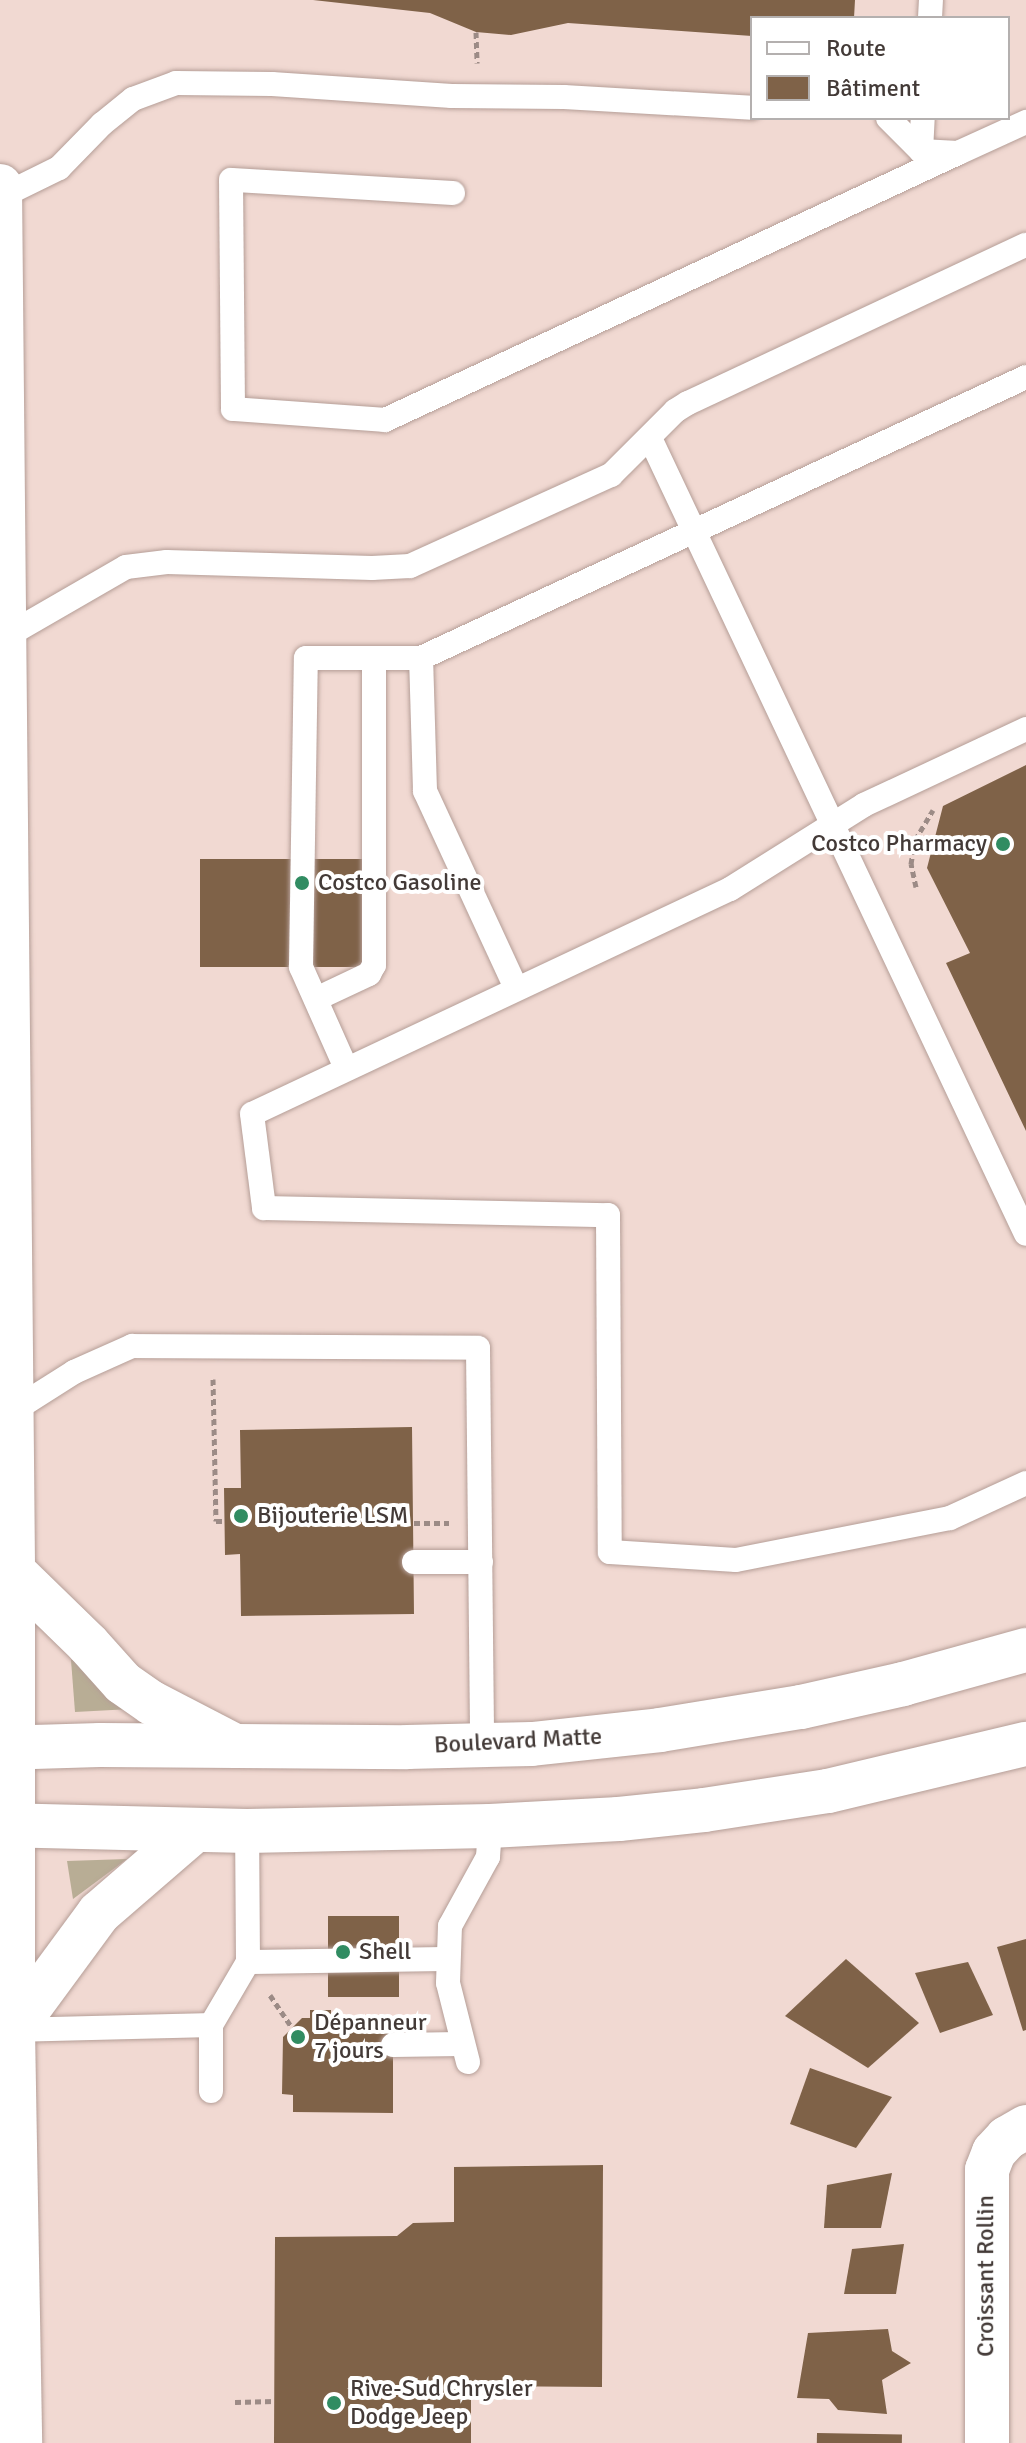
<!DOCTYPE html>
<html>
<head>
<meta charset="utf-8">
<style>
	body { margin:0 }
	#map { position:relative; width:1026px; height:2443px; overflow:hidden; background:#f1d9d2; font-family:Signika,sans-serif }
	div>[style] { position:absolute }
	.green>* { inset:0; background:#b8ad95 }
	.building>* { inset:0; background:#7f6248; transform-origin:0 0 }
	.path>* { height:5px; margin-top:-2.5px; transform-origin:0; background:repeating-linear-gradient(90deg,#9c8b86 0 6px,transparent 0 10px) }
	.roads { filter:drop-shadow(0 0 2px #b59e97) drop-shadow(0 0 2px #b59e97) }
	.lane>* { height:24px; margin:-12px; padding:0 12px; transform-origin:12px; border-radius:12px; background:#fff }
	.street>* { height:44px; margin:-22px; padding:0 22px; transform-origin:22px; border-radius:22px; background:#fff }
	.secondary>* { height:44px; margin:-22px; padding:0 22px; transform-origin:22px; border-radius:22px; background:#fff }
	.primary>* { height:44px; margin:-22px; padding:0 22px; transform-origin:22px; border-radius:22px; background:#fff }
	.dots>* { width:22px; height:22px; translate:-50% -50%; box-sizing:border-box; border:4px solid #fff; border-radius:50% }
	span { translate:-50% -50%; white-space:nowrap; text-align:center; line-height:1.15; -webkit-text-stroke:8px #fff; paint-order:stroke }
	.poi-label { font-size:24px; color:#433a37 }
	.right { translate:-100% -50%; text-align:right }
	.left { translate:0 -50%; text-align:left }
	.street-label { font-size:24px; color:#433a37 }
	.legend { position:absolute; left:750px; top:16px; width:260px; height:104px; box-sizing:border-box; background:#fff; border:2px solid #b4b0af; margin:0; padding:10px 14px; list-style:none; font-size:24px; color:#433a37 }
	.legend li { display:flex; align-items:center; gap:16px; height:40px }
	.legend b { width:40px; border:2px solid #b4b0af }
</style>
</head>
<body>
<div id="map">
	<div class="green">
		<div style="clip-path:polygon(77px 1658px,131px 1709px,75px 1712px,71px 1660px)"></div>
		<div style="clip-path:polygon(127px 1859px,73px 1899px,67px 1861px)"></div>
	</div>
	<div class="building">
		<div style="clip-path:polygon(313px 0,855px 0,854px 18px,752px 18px,752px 36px,568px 23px,511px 35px,476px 32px,430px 13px)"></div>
		<div style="clip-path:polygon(1026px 765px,1026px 1131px,946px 963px,970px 953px,927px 868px,943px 806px)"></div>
		<div style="left:200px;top:859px;width:166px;height:108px"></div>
		<div style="clip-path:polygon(412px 1427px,414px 1614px,241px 1616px,240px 1554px,225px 1555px,224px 1488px,241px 1488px,240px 1430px)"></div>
		<div style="left:328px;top:1916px;width:71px;height:81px"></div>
		<div style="clip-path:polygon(1026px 1939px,1026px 2030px,1023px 2031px,997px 1947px)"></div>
		<div style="clip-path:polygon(846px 1959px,919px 2023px,868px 2068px,785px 2016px)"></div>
		<div style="clip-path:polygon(968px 1962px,993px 2015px,940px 2033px,915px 1973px)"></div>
		<div style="clip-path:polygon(310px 2010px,331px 2010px,331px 2020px,393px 2020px,393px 2113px,293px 2112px,293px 2095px,282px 2094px,283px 2037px,302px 2018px,310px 2018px)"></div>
		<div style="clip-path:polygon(810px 2068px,892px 2097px,856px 2148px,790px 2124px)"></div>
		<div style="clip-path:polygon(603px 2165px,602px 2387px,471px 2386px,471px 2443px,274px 2443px,275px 2237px,397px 2236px,413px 2223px,454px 2222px,454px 2167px)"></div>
		<div style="clip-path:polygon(892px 2173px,881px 2228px,824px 2228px,827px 2185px)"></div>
		<div style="clip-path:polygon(904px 2244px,896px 2294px,844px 2294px,852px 2249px)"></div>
		<div style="clip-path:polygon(888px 2329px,892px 2351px,911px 2363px,882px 2380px,887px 2414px,838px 2410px,829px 2399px,797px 2398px,808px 2333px)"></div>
		<div style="left:817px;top:2433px;width:85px;height:10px;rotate:1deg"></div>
	</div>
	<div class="path">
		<div style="left:476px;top:32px;width:31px;rotate:88deg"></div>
		<div style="left:915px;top:840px;width:19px;rotate:6deg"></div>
		<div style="left:916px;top:887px;width:24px;rotate:-102deg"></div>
		<div style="left:911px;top:864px;width:24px;rotate:-81deg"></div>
		<div style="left:915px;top:840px;width:35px;rotate:-59deg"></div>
		<div style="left:213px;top:1379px;width:142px;rotate:88.8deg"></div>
		<div style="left:216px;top:1521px;width:8px"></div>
		<div style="left:414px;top:1523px;width:35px"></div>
		<div style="left:270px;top:1995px;width:40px;rotate:56deg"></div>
		<div style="left:235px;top:2402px;width:40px;rotate:-1.4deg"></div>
	</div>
	<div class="roads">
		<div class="lane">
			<div style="left:930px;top:18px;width:18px;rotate:-87deg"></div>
			<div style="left:888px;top:118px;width:47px;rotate:45deg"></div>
			<div style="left:921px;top:151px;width:37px;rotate:3deg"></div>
			<div style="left:958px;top:153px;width:75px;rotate:-24.5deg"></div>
			<div style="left:921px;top:151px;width:33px;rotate:-87deg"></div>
			<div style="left:453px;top:193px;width:222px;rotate:-176.6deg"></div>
			<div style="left:231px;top:180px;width:229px;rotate:89.5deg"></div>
			<div style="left:233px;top:409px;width:152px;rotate:4.1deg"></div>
			<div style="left:385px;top:420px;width:632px;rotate:-24.98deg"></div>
			<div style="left:0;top:197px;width:66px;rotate:-26.2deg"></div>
			<div style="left:59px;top:168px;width:62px;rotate:-45.7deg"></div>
			<div style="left:102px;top:124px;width:40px;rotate:-39deg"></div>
			<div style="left:133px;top:99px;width:46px;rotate:-20.4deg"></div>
			<div style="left:176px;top:83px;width:96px;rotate:0.6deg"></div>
			<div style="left:272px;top:84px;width:180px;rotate:3.8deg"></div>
			<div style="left:452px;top:96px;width:112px;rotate:0.5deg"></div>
			<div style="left:564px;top:97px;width:188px;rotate:3.3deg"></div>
			<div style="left:650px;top:438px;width:880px;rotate:64.72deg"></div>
			<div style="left:3px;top:638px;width:142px;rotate:-30deg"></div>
			<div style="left:126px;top:567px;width:41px;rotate:-7deg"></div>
			<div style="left:167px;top:562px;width:205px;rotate:1.7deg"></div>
			<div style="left:372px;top:568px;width:38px;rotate:-3deg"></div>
			<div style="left:410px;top:566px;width:221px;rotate:-24.4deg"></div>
			<div style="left:611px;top:475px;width:91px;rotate:-45deg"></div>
			<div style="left:675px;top:411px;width:15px;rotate:-32deg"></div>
			<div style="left:688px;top:403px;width:373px;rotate:-25.1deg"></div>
			<div style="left:1026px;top:729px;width:179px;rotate:154.9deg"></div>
			<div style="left:864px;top:805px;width:158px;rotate:147.9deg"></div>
			<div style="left:730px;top:889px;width:528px;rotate:154.79deg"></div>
			<div style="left:252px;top:1114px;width:95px;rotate:82.7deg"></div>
			<div style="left:264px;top:1208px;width:344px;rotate:1.2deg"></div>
			<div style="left:608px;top:1215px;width:337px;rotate:89.7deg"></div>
			<div style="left:610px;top:1552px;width:126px;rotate:3.6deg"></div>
			<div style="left:736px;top:1560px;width:218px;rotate:-11.1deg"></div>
			<div style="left:950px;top:1518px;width:84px;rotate:-24.7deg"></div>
			<div style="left:516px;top:988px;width:217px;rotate:-114.8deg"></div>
			<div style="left:425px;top:791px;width:133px;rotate:-91.7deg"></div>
			<div style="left:421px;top:658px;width:667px;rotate:-24.91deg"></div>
			<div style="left:316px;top:999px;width:59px;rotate:-25.3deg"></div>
			<div style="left:369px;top:974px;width:10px;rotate:-61deg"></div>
			<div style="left:374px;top:965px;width:306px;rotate:-90deg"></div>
			<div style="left:346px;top:1068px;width:111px;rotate:-114deg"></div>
			<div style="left:301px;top:967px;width:309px;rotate:-89.1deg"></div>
			<div style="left:306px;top:658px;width:115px"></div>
			<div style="left:11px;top:1412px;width:75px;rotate:-32.4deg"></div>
			<div style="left:74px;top:1372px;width:64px;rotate:-24.1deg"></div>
			<div style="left:132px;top:1346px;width:346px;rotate:0.3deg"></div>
			<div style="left:478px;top:1348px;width:399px;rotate:89.4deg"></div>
			<div style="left:414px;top:1562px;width:67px"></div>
			<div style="left:248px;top:1962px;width:200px;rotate:-0.9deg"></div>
			<div style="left:13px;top:2030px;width:198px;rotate:-1.4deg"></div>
			<div style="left:211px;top:2025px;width:73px;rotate:-59.6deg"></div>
			<div style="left:248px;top:1962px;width:131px;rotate:-90.4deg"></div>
			<div style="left:393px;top:2045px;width:68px;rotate:-0.8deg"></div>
			<div style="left:468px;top:2062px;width:81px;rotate:-104.2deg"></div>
			<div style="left:448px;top:1983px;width:57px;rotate:-88deg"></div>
			<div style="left:450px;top:1926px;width:79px;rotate:-61.2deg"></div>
			<div style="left:488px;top:1857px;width:31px;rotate:-86deg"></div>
			<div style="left:211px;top:2091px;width:66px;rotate:-90deg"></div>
		</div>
		<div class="street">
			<div style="left:987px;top:2443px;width:273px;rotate:-90deg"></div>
			<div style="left:987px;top:2170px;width:19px;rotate:-69deg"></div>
			<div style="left:994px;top:2152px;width:19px;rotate:-47deg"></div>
			<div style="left:1007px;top:2138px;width:22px;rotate:-30deg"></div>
		</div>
		<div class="secondary">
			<div style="left:0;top:1748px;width:100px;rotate:-1.7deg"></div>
			<div style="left:100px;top:1745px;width:307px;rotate:0.4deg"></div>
			<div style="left:407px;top:1747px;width:125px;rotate:-1.4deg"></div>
			<div style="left:532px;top:1744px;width:129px;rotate:-6.2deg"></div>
			<div style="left:660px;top:1730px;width:143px;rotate:-9.3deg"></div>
			<div style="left:801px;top:1707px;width:105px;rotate:-12.7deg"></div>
			<div style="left:903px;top:1684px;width:128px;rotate:-15.5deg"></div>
			<div style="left:0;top:1825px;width:247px;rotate:1.4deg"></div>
			<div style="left:247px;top:1831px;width:243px;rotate:-1.2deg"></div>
			<div style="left:490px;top:1826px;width:129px;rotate:-3.1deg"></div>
			<div style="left:619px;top:1819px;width:85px;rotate:-6deg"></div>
			<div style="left:704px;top:1810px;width:125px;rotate:-8.7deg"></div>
			<div style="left:828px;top:1791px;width:204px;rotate:-13.4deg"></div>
		</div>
		<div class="primary">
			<div style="left:0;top:186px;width:1385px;rotate:89.46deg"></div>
			<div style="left:13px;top:1571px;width:459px;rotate:90deg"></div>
			<div style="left:13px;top:2030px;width:413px;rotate:89deg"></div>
			<div style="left:13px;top:1571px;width:105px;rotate:44.2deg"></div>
			<div style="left:88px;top:1644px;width:52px;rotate:48.1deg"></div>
			<div style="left:123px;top:1683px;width:35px;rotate:35deg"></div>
			<div style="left:152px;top:1703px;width:89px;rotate:27.4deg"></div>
			<div style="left:13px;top:2030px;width:145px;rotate:-53.7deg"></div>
			<div style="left:99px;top:1913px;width:125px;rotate:-40.8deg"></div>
		</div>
	</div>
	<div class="dots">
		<div style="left:1003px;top:844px;background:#318c62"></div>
		<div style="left:302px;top:883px;background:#318c62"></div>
		<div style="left:241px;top:1516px;background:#318c62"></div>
		<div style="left:343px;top:1952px;background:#318c62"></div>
		<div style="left:298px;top:2037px;background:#318c62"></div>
		<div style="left:334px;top:2403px;background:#318c62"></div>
	</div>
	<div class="poi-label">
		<span class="right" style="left:987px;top:844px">Costco Pharmacy</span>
		<span class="left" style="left:318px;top:883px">Costco Gasoline</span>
		<span class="left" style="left:257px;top:1516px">Bijouterie LSM</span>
		<span class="left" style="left:359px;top:1952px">Shell</span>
		<span class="left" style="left:314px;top:2037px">Dépanneur<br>7 jours</span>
		<span class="left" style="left:350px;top:2403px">Rive-Sud Chrysler<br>Dodge Jeep</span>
	</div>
	<div class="street-label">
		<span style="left:518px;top:1741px;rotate:-3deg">Boulevard Matte</span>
		<span style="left:986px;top:2276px;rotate:-90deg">Croissant Rollin</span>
	</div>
	<ul class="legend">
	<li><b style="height:10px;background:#fff"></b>Route</li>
	<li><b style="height:22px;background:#7f6248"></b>Bâtiment</li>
	</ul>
</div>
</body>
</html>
